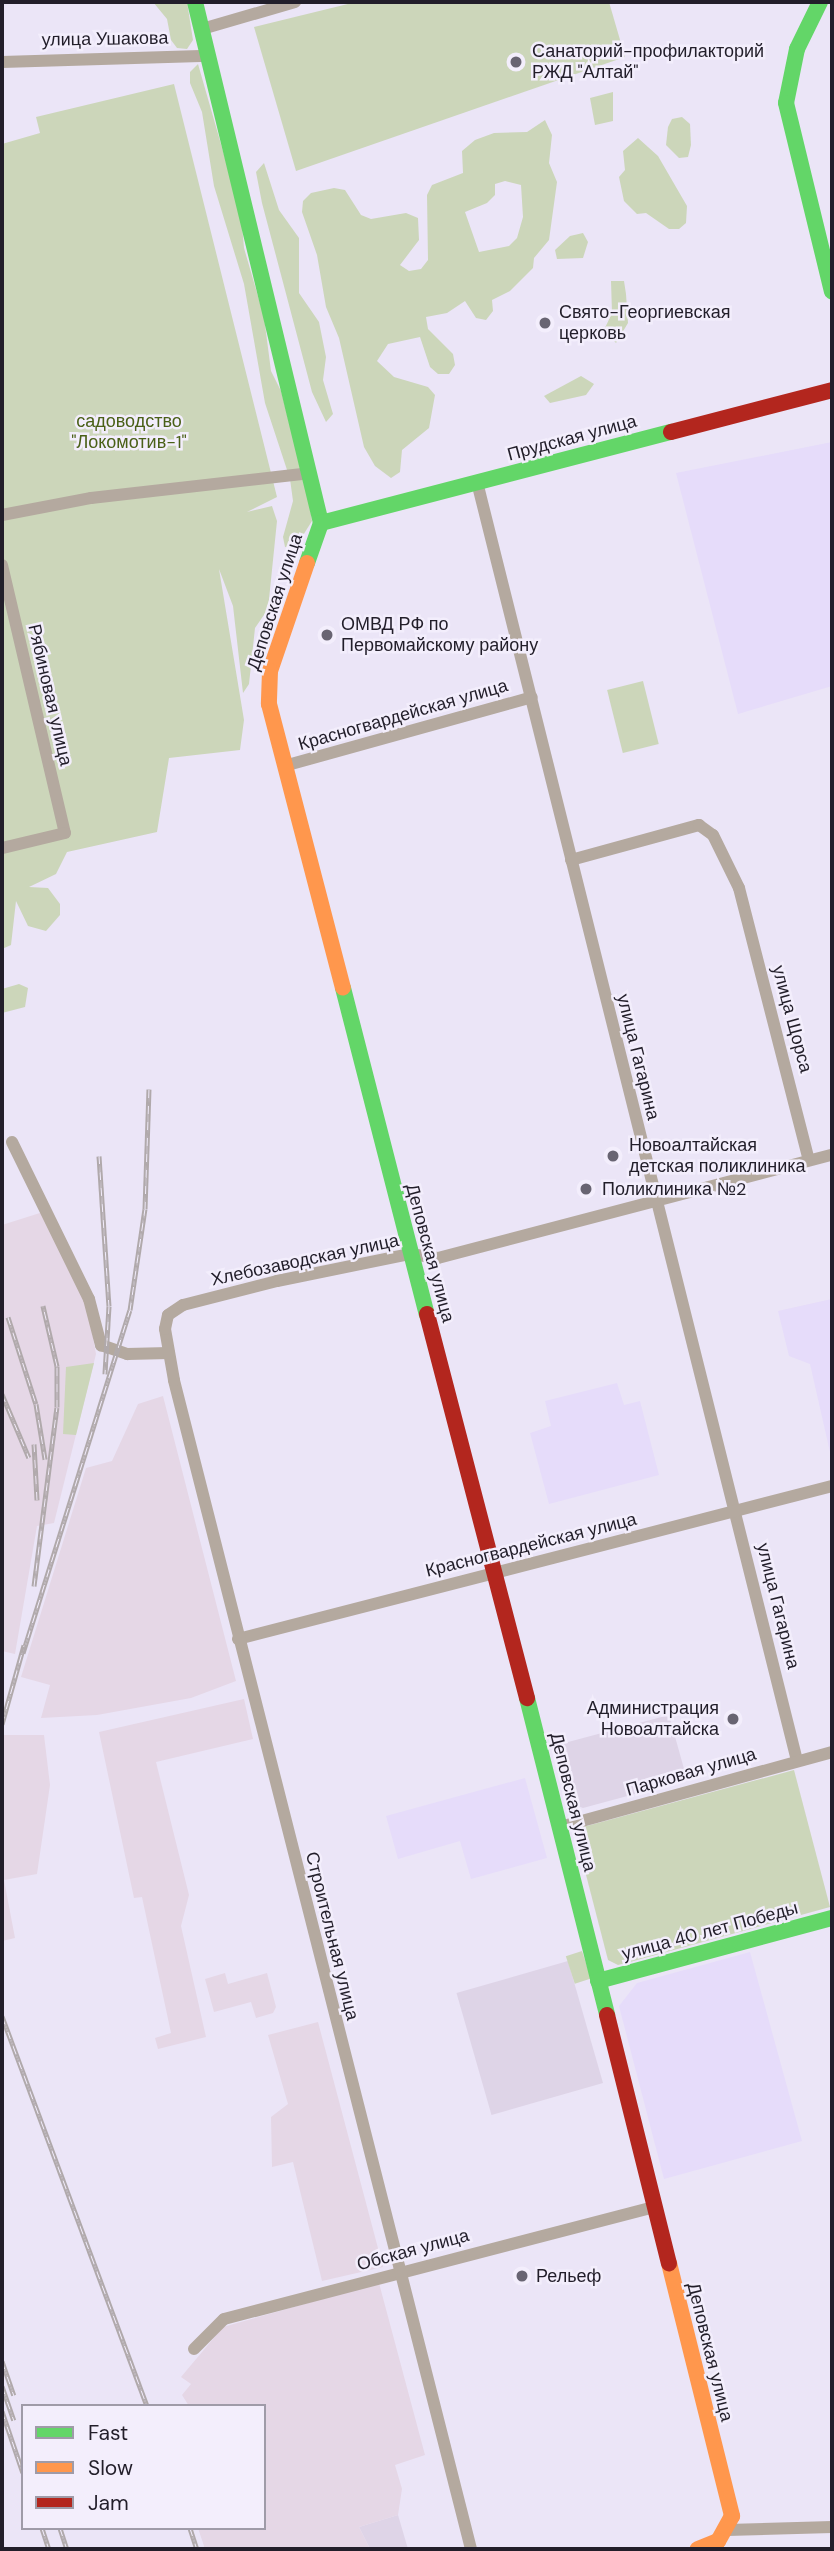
<!DOCTYPE html>
<html>
<head>
<meta charset="utf-8">
<style>
	body { margin:0 }
	#map { position:relative; width:834px; height:2551px; overflow:hidden; background:#ebe5f7; font-family:"DM Sans",sans-serif }
	div>[style] { position:absolute }
	.commercial>* { inset:0; background:#ded4e7; transform-origin:0 0 }
	.industrial>* { inset:0; background:#e5d7e6 }
	.built>* { inset:0; background:#e6dcfa }
	.green>* { inset:0; background:#ccd6ba; transform-origin:0 0 }
	.street>* { height:12px; margin:-6px; padding:0 6px; transform-origin:6px; border-radius:6px; background:#b4a99f }
	.fast>* { height:16px; margin:-8px; padding:0 8px; transform-origin:8px; border-radius:8px; background:#63d668 }
	.slow>* { height:16px; margin:-8px; padding:0 8px; transform-origin:8px; border-radius:8px; background:#ff974d }
	.jam>* { height:16px; margin:-8px; padding:0 8px; transform-origin:8px; border-radius:8px; background:#b3261e }
	.rail>* { height:5px; margin-top:-2.5px; transform-origin:0; background:repeating-linear-gradient(90deg,#f3eefc 0 8px,#b0a9ab 0 16px); box-sizing:border-box; border-block:2px solid #b0a9ab }
	.dots>* { width:19px; height:19px; translate:-50% -50%; box-sizing:border-box; border:4px solid #f3eefc; border-radius:50% }
	span { translate:-50% -50%; white-space:nowrap; text-align:center; line-height:1.15; -webkit-text-stroke:5px #f3eefc; paint-order:stroke }
	.street-label { font-size:18px; color:#221e2a }
	.poi-label { font-size:18px; color:#221e2a }
	.left { translate:0 -50%; text-align:left }
	.right { translate:-100% -50%; text-align:right }
	.park-label { font-size:18px; color:#4a6018 }
	.frame { position:absolute; inset:0; border:4px solid #221e2a; pointer-events:none }
	.legend { position:absolute; left:21px; top:2404px; width:245px; height:126px; box-sizing:border-box; background:#f3eefc; border:2px solid #9f9ba8; margin:0; padding:9px 12px; list-style:none; font-size:21px; color:#221e2a }
	.legend li { display:flex; align-items:center; gap:14px; height:35px }
	.legend b { width:35px; border:2px solid #9f9ba8 }
</style>
</head>
<body>
<div id="map">
	<div class="commercial">
		<div style="clip-path:polygon(669px 1715px,686px 1776px,679px 1782px,583px 1808px,573px 1804px,557px 1745px)"></div>
		<div style="left:568px;top:1961px;width:127px;height:116px;rotate:74deg"></div>
		<div style="clip-path:polygon(398px 2515px,408px 2549px,370px 2549px,359px 2527px)"></div>
	</div>
	<div class="industrial">
		<div style="clip-path:polygon(43px 1212px,87px 1305px,96px 1354px,54px 1523px,37px 1526px,15px 1654px,2px 1651px,2px 1225px)"></div>
		<div style="clip-path:polygon(163px 1396px,236px 1681px,191px 1698px,97px 1715px,41px 1718px,50px 1685px,21px 1677px,86px 1468px,112px 1461px,138px 1404px)"></div>
		<div style="clip-path:polygon(244px 1699px,253px 1739px,156px 1762px,189px 1895px,181px 1926px,206px 2037px,158px 2049px,155px 2038px,171px 2033px,142px 1897px,134px 1898px,99px 1732px)"></div>
		<div style="clip-path:polygon(2px 1735px,44px 1735px,50px 1785px,37px 1874px,4px 1880px,15px 1938px,2px 1941px)"></div>
		<div style="clip-path:polygon(225px 1973px,228px 1984px,267px 1973px,276px 2007px,273px 2013px,256px 2018px,251px 2002px,214px 2012px,205px 1979px)"></div>
		<div style="clip-path:polygon(318px 2022px,383px 2267px,322px 2281px,293px 2162px,272px 2167px,271px 2117px,288px 2104px,268px 2035px)"></div>
		<div style="clip-path:polygon(379px 2283px,425px 2455px,395px 2465px,402px 2489px,398px 2515px,359px 2527px,370px 2549px,205px 2549px,198px 2528px,264px 2528px,264px 2406px,189px 2406px,182px 2395px,191px 2384px,181px 2377px,223px 2327px)"></div>
	</div>
	<div class="built">
		<div style="clip-path:polygon(832px 442px,832px 686px,738px 714px,676px 473px)"></div>
		<div style="clip-path:polygon(832px 1299px,832px 1461px,810px 1364px,789px 1356px,778px 1311px)"></div>
		<div style="clip-path:polygon(617px 1383px,624px 1405px,640px 1401px,659px 1475px,549px 1504px,530px 1433px,551px 1426px,545px 1401px)"></div>
		<div style="clip-path:polygon(525px 1778px,547px 1858px,471px 1879px,460px 1841px,398px 1859px,386px 1816px)"></div>
		<div style="clip-path:polygon(750px 1952px,802px 2141px,664px 2179px,619px 2006px,637px 1983px)"></div>
	</div>
	<div class="green">
		<div style="clip-path:polygon(153px 2px,187px 2px,193px 40px,187px 49px,177px 48px,171px 40px,167px 19px)"></div>
		<div style="clip-path:polygon(356px 2px,609px 2px,625px 57px,296px 171px,254px 27px)"></div>
		<div style="clip-path:polygon(198px 64px,241px 214px,244px 248px,264px 317px,271px 371px,281px 391px,309px 500px,312px 521px,295px 548px,285px 547px,283px 537px,293px 501px,290px 479px,265px 403px,244px 284px,214px 186px,202px 112px,190px 83px,190px 72px)"></div>
		<div style="clip-path:polygon(174px 84px,277px 497px,247px 512px,272px 506px,277px 521px,268px 609px,255px 628px,249px 684px,243px 693px,233px 606px,219px 569px,244px 720px,240px 750px,169px 758px,157px 832px,67px 852px,56px 874px,29px 887px,48px 888px,60px 904px,60px 915px,46px 931px,28px 926px,16px 901px,11px 945px,2px 949px,2px 144px,40px 133px,36px 117px)"></div>
		<div style="clip-path:polygon(613px 92px,613px 121px,595px 125px,590px 98px)"></div>
		<div style="clip-path:polygon(682px 117px,690px 124px,691px 145px,688px 157px,679px 158px,666px 145px,668px 127px,672px 119px)"></div>
		<div style="clip-path:polygon(evenodd,545px 120px,552px 135px,549px 163px,557px 182px,549px 240px,534px 258px,533px 268px,510px 291px,492px 300px,493px 311px,486px 320px,476px 318px,465px 301px,447px 313px,426px 317px,428px 329px,453px 354px,455px 365px,449px 374px,438px 374px,430px 367px,420px 337px,388px 344px,377px 361px,394px 377px,428px 387px,435px 395px,429px 428px,402px 450px,400px 472px,391px 478px,375px 466px,364px 447px,339px 338px,326px 307px,317px 255px,302px 212px,303px 201px,311px 193px,334px 188px,345px 190px,361px 215px,371px 219px,406px 213px,418px 218px,419px 240px,400px 265px,409px 271px,421px 269px,428px 260px,427px 195px,432px 185px,463px 173px,462px 151px,475px 140px,494px 133px,527px 132px,545px 120px,505px 181px,521px 185px,523px 217px,517px 238px,509px 246px,479px 252px,465px 212px,487px 203px,495px 195px,495px 184px,505px 181px)"></div>
		<div style="clip-path:polygon(638px 138px,658px 156px,687px 206px,686px 223px,679px 229px,669px 229px,646px 213px,637px 214px,624px 201px,619px 177px,625px 170px,623px 151px)"></div>
		<div style="clip-path:polygon(264px 163px,279px 210px,299px 238px,299px 293px,319px 322px,326px 357px,323px 380px,333px 414px,326px 422px,312px 392px,262px 203px,256px 172px)"></div>
		<div style="clip-path:polygon(583px 233px,588px 242px,583px 258px,557px 259px,555px 250px,570px 236px)"></div>
		<div style="clip-path:polygon(611px 281px,624px 281px,626px 294px,628px 323px,616px 343px,604px 330px,612px 313px)"></div>
		<div style="clip-path:polygon(581px 376px,594px 384px,586px 395px,550px 403px,544px 396px)"></div>
		<div style="left:643px;top:681px;width:65px;height:37px;rotate:76deg"></div>
		<div style="clip-path:polygon(19px 984px,28px 988px,25px 1007px,2px 1013px,2px 989px)"></div>
		<div style="clip-path:polygon(94px 1363px,76px 1435px,63px 1434px,66px 1367px)"></div>
		<div style="clip-path:polygon(794px 1770px,830px 1907px,630px 1962px,618px 1965px,608px 1960px,576px 1836px,583px 1827px)"></div>
		<div style="left:582px;top:1951px;width:29px;height:17px;rotate:72deg"></div>
	</div>
	<div class="street">
		<div style="left:202px;top:29px;width:97px;rotate:-16.2deg"></div>
		<div style="left:2px;top:62px;width:207px;rotate:-1.7deg"></div>
		<div style="left:477px;top:482px;width:1318px;rotate:75.95deg"></div>
		<div style="left:2px;top:515px;width:91px;rotate:-10.8deg"></div>
		<div style="left:91px;top:498px;width:219px;rotate:-6.5deg"></div>
		<div style="left:2px;top:565px;width:275px;rotate:76.8deg"></div>
		<div style="left:65px;top:833px;width:65px;rotate:166.6deg"></div>
		<div style="left:284px;top:766px;width:257px;rotate:-15.5deg"></div>
		<div style="left:571px;top:860px;width:133px;rotate:-15.3deg"></div>
		<div style="left:699px;top:825px;width:17px;rotate:36deg"></div>
		<div style="left:713px;top:835px;width:59px;rotate:63.9deg"></div>
		<div style="left:739px;top:888px;width:281px;rotate:75.6deg"></div>
		<div style="left:12px;top:1142px;width:175px;rotate:63.9deg"></div>
		<div style="left:89px;top:1299px;width:48px;rotate:75.4deg"></div>
		<div style="left:101px;top:1345px;width:28px;rotate:19deg"></div>
		<div style="left:127px;top:1354px;width:42px;rotate:-1.4deg"></div>
		<div style="left:238px;top:1639px;width:613px;rotate:-14.44deg"></div>
		<div style="left:560px;top:1827px;width:282px;rotate:-15.4deg"></div>
		<div style="left:194px;top:2349px;width:42px;rotate:-45deg"></div>
		<div style="left:224px;top:2319px;width:443px;rotate:-14.6deg"></div>
		<div style="left:727px;top:2530px;width:105px;rotate:-1.6deg"></div>
		<div style="left:471px;top:2549px;width:1206px;rotate:-104.26deg"></div>
		<div style="left:174px;top:1380px;width:52px;rotate:-100deg"></div>
		<div style="left:165px;top:1329px;width:14px;rotate:-78deg"></div>
		<div style="left:168px;top:1315px;width:18px;rotate:-34deg"></div>
		<div style="left:183px;top:1305px;width:97px;rotate:-14.3deg"></div>
		<div style="left:277px;top:1281px;width:136px;rotate:-11.5deg"></div>
		<div style="left:410px;top:1254px;width:28px;rotate:8deg"></div>
		<div style="left:438px;top:1258px;width:407px;rotate:-14.7deg"></div>
	</div>
	<div class="fast">
		<div style="left:195px;top:2px;width:536px;rotate:76.4deg"></div>
		<div style="left:321px;top:523px;width:42px;rotate:109.3deg"></div>
		<div style="left:820px;top:2px;width:52px;rotate:116.1deg"></div>
		<div style="left:797px;top:49px;width:55px;rotate:101.5deg"></div>
		<div style="left:786px;top:103px;width:194px;rotate:76.3deg"></div>
		<div style="left:321px;top:523px;width:362px;rotate:-14.6deg"></div>
		<div style="left:343px;top:988px;width:337px;rotate:75.6deg"></div>
		<div style="left:527px;top:1698px;width:327px;rotate:75.8deg"></div>
		<div style="left:598px;top:1981px;width:242px;rotate:-15.1deg"></div>
	</div>
	<div class="slow">
		<div style="left:307px;top:563px;width:114px;rotate:108.9deg"></div>
		<div style="left:270px;top:671px;width:33px;rotate:92deg"></div>
		<div style="left:269px;top:704px;width:293px;rotate:75.4deg"></div>
		<div style="left:669px;top:2263px;width:261px;rotate:76deg"></div>
		<div style="left:732px;top:2516px;width:29px;rotate:119deg"></div>
		<div style="left:718px;top:2541px;width:22px;rotate:158deg"></div>
	</div>
	<div class="jam">
		<div style="left:671px;top:432px;width:166px;rotate:-14.6deg"></div>
		<div style="left:427px;top:1314px;width:397px;rotate:75.4deg"></div>
		<div style="left:607px;top:2015px;width:256px;rotate:76deg"></div>
	</div>
	<div class="rail">
		<div style="left:99px;top:1156px;width:150px;rotate:86.2deg"></div>
		<div style="left:109px;top:1306px;width:68px;rotate:93.4deg"></div>
		<div style="left:8px;top:1317px;width:91px;rotate:72.2deg"></div>
		<div style="left:36px;top:1404px;width:56px;rotate:80.7deg"></div>
		<div style="left:2px;top:1394px;width:69px;rotate:67.1deg"></div>
		<div style="left:34px;top:1444px;width:56px;rotate:86.9deg"></div>
		<div style="left:34px;top:1586px;width:180px;rotate:-82.7deg"></div>
		<div style="left:57px;top:1407px;width:41px;rotate:-90deg"></div>
		<div style="left:57px;top:1366px;width:62px;rotate:-103.1deg"></div>
		<div style="left:23px;top:1653px;width:359px;rotate:-72.7deg"></div>
		<div style="left:130px;top:1310px;width:102px;rotate:-81.6deg"></div>
		<div style="left:145px;top:1209px;width:120px;rotate:-88.1deg"></div>
		<div style="left:2px;top:1724px;width:82px;rotate:-74.4deg"></div>
		<div style="left:2px;top:2016px;width:416px;rotate:69.6deg"></div>
		<div style="left:2px;top:2361px;width:36px;rotate:71deg"></div>
		<div style="left:2px;top:2386px;width:36px;rotate:71deg"></div>
		<div style="left:2px;top:2411px;width:65px;rotate:71.3deg"></div>
		<div style="left:42px;top:2528px;width:22px;rotate:72deg"></div>
		<div style="left:60px;top:2528px;width:22px;rotate:72deg"></div>
		<div style="left:190px;top:2528px;width:22px;rotate:72deg"></div>
	</div>
	<div class="dots">
		<div style="left:516px;top:62px;background:#686472"></div>
		<div style="left:545px;top:323px;background:#686472"></div>
		<div style="left:327px;top:635px;background:#686472"></div>
		<div style="left:613px;top:1156px;background:#686472"></div>
		<div style="left:586px;top:1189px;background:#686472"></div>
		<div style="left:733px;top:1719px;background:#686472"></div>
		<div style="left:522px;top:2276px;background:#686472"></div>
	</div>
	<div class="street-label">
		<span style="left:105px;top:39px;rotate:-1deg">улица Ушакова</span>
		<span style="left:572px;top:438px;rotate:-15deg">Прудская улица</span>
		<span style="left:275px;top:602px;rotate:-72deg">Деповская улица</span>
		<span style="left:50px;top:695px;rotate:77deg">Рябиновая улица</span>
		<span style="left:403px;top:715px;rotate:-16deg">Красногвардейская улица</span>
		<span style="left:792px;top:1019px;rotate:75deg">улица Щорса</span>
		<span style="left:638px;top:1057px;rotate:76deg">улица Гагарина</span>
		<span style="left:430px;top:1253px;rotate:75deg">Деповская улица</span>
		<span style="left:305px;top:1260px;rotate:-12deg">Хлебозаводская улица</span>
		<span style="left:531px;top:1545px;rotate:-14deg">Красногвардейская улица</span>
		<span style="left:778px;top:1606px;rotate:76deg">улица Гагарина</span>
		<span style="left:691px;top:1772px;rotate:-16deg">Парковая улица</span>
		<span style="left:573px;top:1802px;rotate:76deg">Деповская улица</span>
		<span style="left:710px;top:1931px;rotate:-15deg">улица 40 лет Победы</span>
		<span style="left:332px;top:1936px;rotate:76deg">Строительная улица</span>
		<span style="left:413px;top:2250px;rotate:-15deg">Обская улица</span>
		<span style="left:710px;top:2352px;rotate:76deg">Деповская улица</span>
	</div>
	<div class="poi-label">
		<span class="left" style="left:532px;top:62px">Санаторий-профилакторий<br>РЖД "Алтай"</span>
		<span class="left" style="left:559px;top:323px">Свято-Георгиевская<br>церковь</span>
		<span class="left" style="left:341px;top:635px">ОМВД РФ по<br>Первомайскому району</span>
		<span class="left" style="left:629px;top:1156px">Новоалтайская<br>детская поликлиника</span>
		<span class="left" style="left:602px;top:1189px">Поликлиника №2</span>
		<span class="right" style="left:719px;top:1719px">Администрация<br>Новоалтайска</span>
		<span class="left" style="left:536px;top:2276px">Рельеф</span>
	</div>
	<div class="park-label">
		<span style="left:129px;top:432px">садоводство<br>"Локомотив-1"</span>
	</div>
	<div class="frame"></div>
	<ul class="legend">
	<li><b style="height:9px;background:#63d668"></b>Fast</li>
	<li><b style="height:9px;background:#ff974d"></b>Slow</li>
	<li><b style="height:9px;background:#b3261e"></b>Jam</li>
	</ul>
</div>
</body>
</html>
